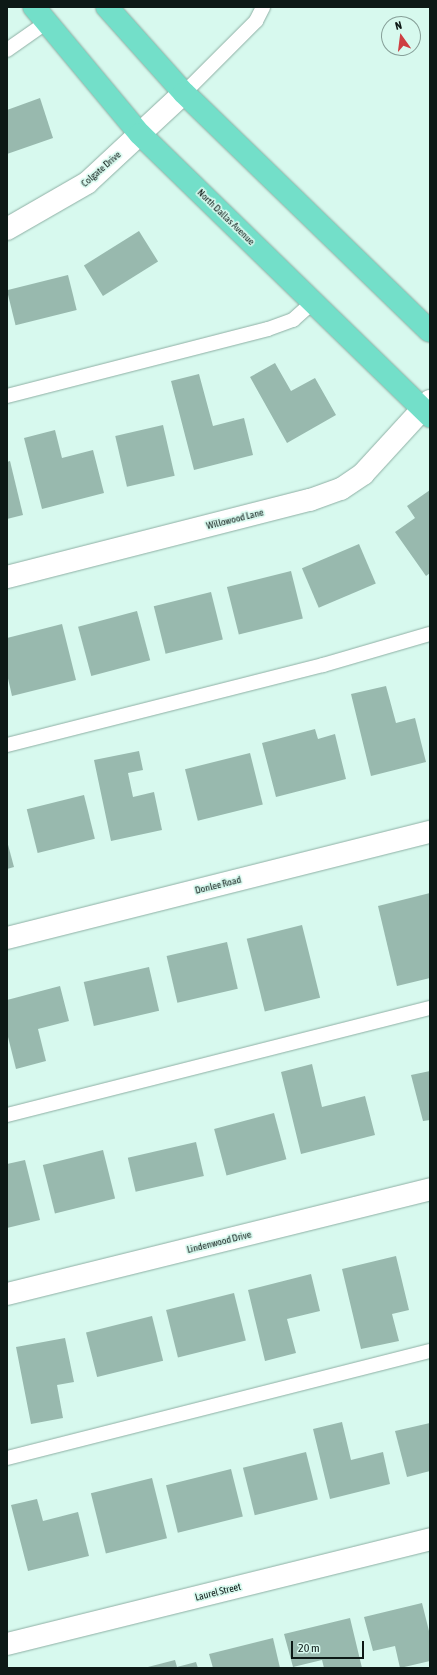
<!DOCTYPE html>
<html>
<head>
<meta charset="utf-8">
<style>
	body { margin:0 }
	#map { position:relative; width:437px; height:1675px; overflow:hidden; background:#d7f9ee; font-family:"Asap Condensed",sans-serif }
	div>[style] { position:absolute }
	.building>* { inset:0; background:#98b9ae; transform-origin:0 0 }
	.roads { filter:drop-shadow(0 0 1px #8eafa4) drop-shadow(0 0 1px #8eafa4) }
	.lane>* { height:14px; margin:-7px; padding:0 7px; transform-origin:7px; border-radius:7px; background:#fff }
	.street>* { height:22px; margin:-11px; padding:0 11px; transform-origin:11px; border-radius:11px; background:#fff }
	.primary>* { height:22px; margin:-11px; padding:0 11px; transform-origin:11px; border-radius:11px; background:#73dfc9 }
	span { translate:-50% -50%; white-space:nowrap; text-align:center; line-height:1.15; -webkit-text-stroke:3.5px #d7f9ee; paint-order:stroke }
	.street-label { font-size:10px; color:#0d1916 }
	.frame { position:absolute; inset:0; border:8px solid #0d1916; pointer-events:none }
	.north { position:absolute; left:381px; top:16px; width:40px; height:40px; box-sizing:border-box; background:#d7f9ee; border:1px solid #869f98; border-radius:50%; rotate:346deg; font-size:11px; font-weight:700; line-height:16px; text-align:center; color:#0d1916 }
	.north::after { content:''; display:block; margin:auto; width:14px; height:18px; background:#ce3f42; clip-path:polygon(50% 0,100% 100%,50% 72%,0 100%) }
	.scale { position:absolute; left:291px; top:1641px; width:73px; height:18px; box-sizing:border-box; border:2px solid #0d1916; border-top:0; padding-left:5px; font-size:12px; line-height:14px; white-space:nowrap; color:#0d1916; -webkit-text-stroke:3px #d7f9ee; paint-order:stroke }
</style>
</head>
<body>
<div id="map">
	<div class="building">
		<div style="clip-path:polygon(40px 98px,53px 138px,7px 154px,7px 110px)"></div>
		<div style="left:139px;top:231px;width:36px;height:65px;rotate:58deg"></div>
		<div style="left:68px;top:275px;width:36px;height:63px;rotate:76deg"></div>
		<div style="clip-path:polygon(275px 363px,291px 391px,315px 378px,336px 415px,287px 443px,250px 377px)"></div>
		<div style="clip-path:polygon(199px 374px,213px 426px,244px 418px,253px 455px,194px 470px,171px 381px)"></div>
		<div style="left:163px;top:425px;width:52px;height:49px;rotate:77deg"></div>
		<div style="clip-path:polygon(55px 430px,62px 458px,93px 450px,104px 493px,42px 509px,24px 438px)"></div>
		<div style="clip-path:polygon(10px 461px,23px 515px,7px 519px,7px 462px)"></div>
		<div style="clip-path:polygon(430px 490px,430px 573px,426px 576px,395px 532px,415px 518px,407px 506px)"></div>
		<div style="left:359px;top:544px;width:43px;height:62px;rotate:67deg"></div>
		<div style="left:291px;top:571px;width:49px;height:66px;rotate:76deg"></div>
		<div style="left:211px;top:592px;width:49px;height:59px;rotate:76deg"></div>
		<div style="left:137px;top:611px;width:51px;height:61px;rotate:75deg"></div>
		<div style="clip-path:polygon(62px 624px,76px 680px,12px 696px,7px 674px,7px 638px)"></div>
		<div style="clip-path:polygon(386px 686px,396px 723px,415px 718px,426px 762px,371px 776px,351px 694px)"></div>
		<div style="clip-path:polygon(315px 729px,318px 739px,335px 734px,346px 779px,276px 797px,262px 743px)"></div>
		<div style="clip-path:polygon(139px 751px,143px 770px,128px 773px,133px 797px,154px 792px,162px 830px,111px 841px,94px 760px)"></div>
		<div style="left:250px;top:753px;width:53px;height:67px;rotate:76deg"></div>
		<div style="left:84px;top:795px;width:45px;height:59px;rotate:76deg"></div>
		<div style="clip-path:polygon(7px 841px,14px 867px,7px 869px)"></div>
		<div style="clip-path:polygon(430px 893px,430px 978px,397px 986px,378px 906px)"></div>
		<div style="left:302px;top:925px;width:75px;height:57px;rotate:76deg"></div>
		<div style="left:227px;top:942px;width:48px;height:62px;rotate:77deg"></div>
		<div style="left:149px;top:967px;width:45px;height:67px;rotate:77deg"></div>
		<div style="clip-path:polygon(60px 986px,69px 1021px,38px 1029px,46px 1061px,16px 1069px,7px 1033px,7px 1000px)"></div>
		<div style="clip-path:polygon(312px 1064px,322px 1107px,365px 1096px,375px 1135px,301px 1154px,281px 1072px)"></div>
		<div style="clip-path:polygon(430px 1071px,430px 1120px,423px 1121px,411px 1075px)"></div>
		<div style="left:274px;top:1113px;width:48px;height:62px;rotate:75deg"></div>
		<div style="left:196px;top:1142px;width:35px;height:70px;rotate:77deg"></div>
		<div style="left:103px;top:1150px;width:50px;height:62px;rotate:76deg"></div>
		<div style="clip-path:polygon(25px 1160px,40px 1220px,7px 1228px,7px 1164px)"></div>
		<div style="clip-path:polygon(396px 1256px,409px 1310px,392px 1314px,399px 1341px,361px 1349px,342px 1269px)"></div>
		<div style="clip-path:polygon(311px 1274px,320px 1311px,287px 1319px,296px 1353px,265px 1361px,248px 1290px)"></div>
		<div style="left:234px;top:1293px;width:49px;height:70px;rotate:76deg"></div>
		<div style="left:152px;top:1316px;width:46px;height:68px;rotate:76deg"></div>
		<div style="clip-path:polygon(65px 1338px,74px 1382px,57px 1385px,63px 1418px,31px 1424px,16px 1347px)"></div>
		<div style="clip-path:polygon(342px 1422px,351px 1460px,383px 1452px,390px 1484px,330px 1499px,313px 1429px)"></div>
		<div style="clip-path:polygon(430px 1423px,430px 1471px,407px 1477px,395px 1431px)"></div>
		<div style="left:306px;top:1452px;width:49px;height:65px;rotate:76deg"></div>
		<div style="left:231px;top:1469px;width:49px;height:67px;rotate:76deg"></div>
		<div style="left:152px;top:1478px;width:62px;height:63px;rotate:76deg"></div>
		<div style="clip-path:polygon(37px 1499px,43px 1521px,78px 1512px,89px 1556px,28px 1571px,11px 1505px)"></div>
		<div style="clip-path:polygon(422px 1603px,430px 1635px,430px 1661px,400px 1668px,395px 1646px,373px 1651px,364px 1617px)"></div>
		<div style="clip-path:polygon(350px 1618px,362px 1668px,324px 1668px,322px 1660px,293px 1667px,284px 1634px)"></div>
		<div style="clip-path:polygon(273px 1638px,280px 1668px,213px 1668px,209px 1654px)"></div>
		<div style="clip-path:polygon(175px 1660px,177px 1667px,196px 1662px,198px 1668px,144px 1668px)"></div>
	</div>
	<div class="roads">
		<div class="lane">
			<div style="left:7px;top:50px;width:49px;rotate:-35deg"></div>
			<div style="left:184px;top:93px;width:102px;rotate:-45deg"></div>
			<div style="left:256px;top:21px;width:16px;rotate:-63deg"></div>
			<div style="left:7px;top:396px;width:269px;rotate:-14.4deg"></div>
			<div style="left:268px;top:329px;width:27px;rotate:-20deg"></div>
			<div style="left:293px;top:320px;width:27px;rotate:-42deg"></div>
			<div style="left:7px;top:745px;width:326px;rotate:-14.2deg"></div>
			<div style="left:323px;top:665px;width:111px;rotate:-16.2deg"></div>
			<div style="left:7px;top:1115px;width:436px;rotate:-14.2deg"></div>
			<div style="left:7px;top:1458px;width:436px;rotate:-14.2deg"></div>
		</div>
		<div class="street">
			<div style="left:7px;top:229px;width:92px;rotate:-29.9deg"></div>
			<div style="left:87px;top:183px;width:132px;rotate:-42.9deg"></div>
			<div style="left:7px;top:577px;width:313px;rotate:-14.3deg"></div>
			<div style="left:310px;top:500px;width:33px;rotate:-20deg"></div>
			<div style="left:341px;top:489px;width:27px;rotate:-34deg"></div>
			<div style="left:363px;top:474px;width:99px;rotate:-47.5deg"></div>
			<div style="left:7px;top:938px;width:436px;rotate:-14.1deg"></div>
			<div style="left:7px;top:1294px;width:436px;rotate:-13.9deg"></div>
			<div style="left:7px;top:1644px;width:436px;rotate:-13.9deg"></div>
		</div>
		<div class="primary">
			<div style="left:34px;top:7px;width:165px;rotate:50.2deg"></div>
			<div style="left:140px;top:134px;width:405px;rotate:44.2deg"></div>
			<div style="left:107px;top:7px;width:115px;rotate:48.2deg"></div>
			<div style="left:184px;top:93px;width:342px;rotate:44.1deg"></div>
		</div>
	</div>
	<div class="street-label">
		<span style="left:101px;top:169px;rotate:-41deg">Colgate Drive</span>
		<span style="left:226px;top:217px;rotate:44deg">North Dallas Avenue</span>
		<span style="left:235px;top:519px;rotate:-14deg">Willowood Lane</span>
		<span style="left:218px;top:885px;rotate:-14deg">Donlee Road</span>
		<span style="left:219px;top:1242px;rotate:-14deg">Lindenwood Drive</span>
		<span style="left:218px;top:1592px;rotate:-14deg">Laurel Street</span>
	</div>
	<div class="frame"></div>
	<div class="north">N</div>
	<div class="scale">20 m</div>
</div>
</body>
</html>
